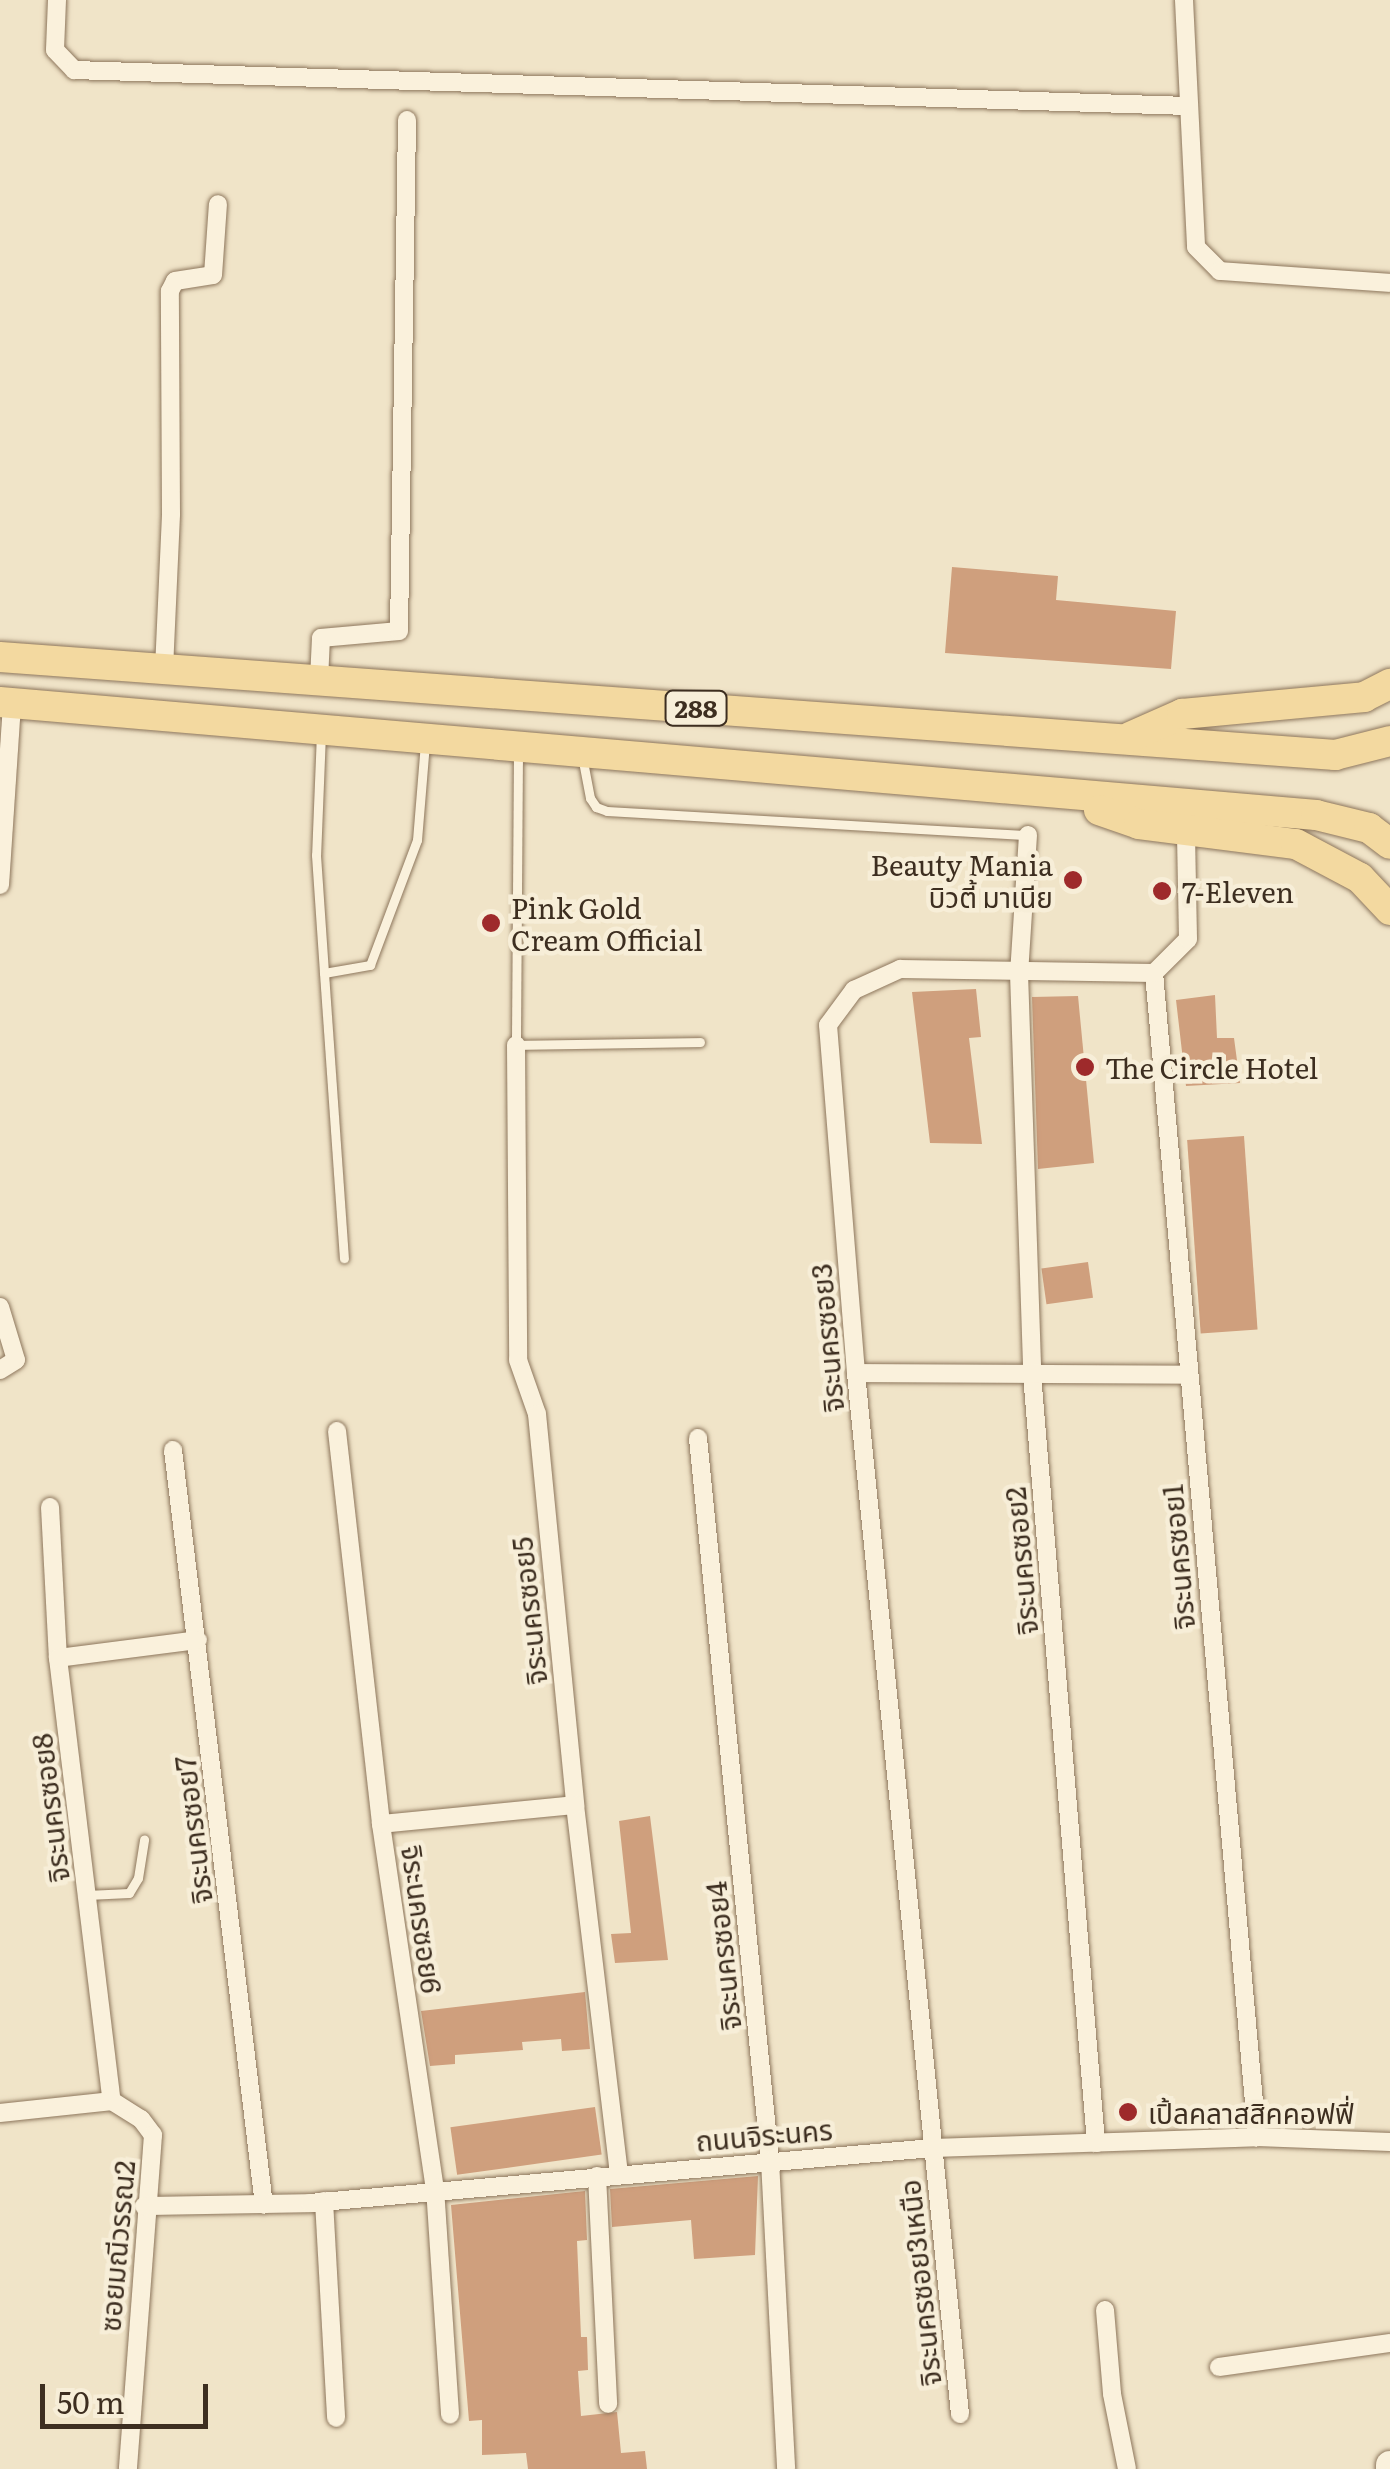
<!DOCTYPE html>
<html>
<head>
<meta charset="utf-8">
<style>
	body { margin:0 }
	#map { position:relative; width:1390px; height:2469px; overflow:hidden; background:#f0e4c8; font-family:Literata,"Noto Sans Thai",serif }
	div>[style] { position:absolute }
	.building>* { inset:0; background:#cf9f7d; transform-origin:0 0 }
	.roads { filter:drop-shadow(0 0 2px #8d765c) drop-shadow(0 0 2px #8d765c) }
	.service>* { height:9px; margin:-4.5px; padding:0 4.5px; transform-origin:4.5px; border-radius:4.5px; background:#faf1dc }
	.minor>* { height:18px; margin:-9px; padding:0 9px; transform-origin:9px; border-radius:9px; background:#faf1dc }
	.secondary>* { height:28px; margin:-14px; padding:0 14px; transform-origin:14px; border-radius:14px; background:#faf1dc }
	.primary>* { height:30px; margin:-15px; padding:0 15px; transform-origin:15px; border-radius:15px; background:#f3d9a0 }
	.dots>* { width:28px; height:28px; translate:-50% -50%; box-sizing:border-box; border:5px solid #f7eed8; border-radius:50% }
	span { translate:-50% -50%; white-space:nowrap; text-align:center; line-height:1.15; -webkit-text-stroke:9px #f7eed8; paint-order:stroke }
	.shield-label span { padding:2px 8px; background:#f7eed8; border:2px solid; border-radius:8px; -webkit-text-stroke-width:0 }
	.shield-label { font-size:25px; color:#3d2e20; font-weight:700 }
	.poi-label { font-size:28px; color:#3d2e20 }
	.right { translate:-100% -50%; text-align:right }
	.left { translate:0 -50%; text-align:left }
	.street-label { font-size:28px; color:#3d2e20 }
	.scale { position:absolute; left:40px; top:2384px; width:168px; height:45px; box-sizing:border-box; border:5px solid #3d2e20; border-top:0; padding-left:12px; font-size:30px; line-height:35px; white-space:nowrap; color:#3d2e20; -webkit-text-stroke:8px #f7eed8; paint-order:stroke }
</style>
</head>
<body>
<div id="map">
	<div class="building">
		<div style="clip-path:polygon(952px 567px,1058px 576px,1056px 600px,1176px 611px,1171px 669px,945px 653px)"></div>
		<div style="clip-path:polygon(976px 989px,981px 1037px,969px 1038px,982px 1144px,930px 1143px,912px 992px)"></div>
		<div style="clip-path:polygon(1215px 995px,1217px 1038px,1234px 1038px,1240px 1083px,1186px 1086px,1176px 1000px)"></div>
		<div style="clip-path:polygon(1078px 996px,1094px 1163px,1038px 1169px,1032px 997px)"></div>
		<div style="left:1244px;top:1136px;width:194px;height:57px;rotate:86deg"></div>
		<div style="left:1088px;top:1262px;width:36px;height:47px;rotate:82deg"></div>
		<div style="clip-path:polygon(650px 1816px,668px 1960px,615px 1963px,611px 1934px,631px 1933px,619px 1821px)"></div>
		<div style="clip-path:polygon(585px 1992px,590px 2049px,562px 2051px,561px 2039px,522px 2042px,523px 2050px,455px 2055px,455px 2064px,430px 2066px,421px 2011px)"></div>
		<div style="left:595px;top:2107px;width:48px;height:146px;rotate:82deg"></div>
		<div style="clip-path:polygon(758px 2176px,755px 2255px,694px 2259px,691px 2220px,612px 2227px,610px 2189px)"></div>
		<div style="clip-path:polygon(585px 2191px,587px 2240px,577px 2241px,581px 2337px,587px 2337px,588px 2370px,578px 2371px,581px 2416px,617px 2412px,621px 2453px,645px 2451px,647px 2469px,528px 2469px,526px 2453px,482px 2455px,482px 2420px,469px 2421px,451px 2205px)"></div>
	</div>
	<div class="roads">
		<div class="service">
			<div style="left:321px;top:733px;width:122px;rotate:92.3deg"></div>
			<div style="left:316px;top:855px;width:118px;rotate:86.1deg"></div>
			<div style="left:324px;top:973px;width:47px;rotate:-9.9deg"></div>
			<div style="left:370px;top:965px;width:134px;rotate:-69.4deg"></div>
			<div style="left:417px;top:840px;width:98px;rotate:-85.3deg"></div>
			<div style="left:518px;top:752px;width:293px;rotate:90.4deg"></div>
			<div style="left:516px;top:1045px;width:184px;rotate:-0.9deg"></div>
			<div style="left:582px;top:756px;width:43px;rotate:79.2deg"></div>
			<div style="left:590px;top:798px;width:11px;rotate:56deg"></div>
			<div style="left:596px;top:807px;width:12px;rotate:20deg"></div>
			<div style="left:607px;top:811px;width:422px;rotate:3.3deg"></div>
			<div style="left:324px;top:973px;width:286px;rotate:86deg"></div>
			<div style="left:87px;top:1895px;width:42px;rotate:-2.7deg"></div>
			<div style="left:129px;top:1893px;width:17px;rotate:-59deg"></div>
			<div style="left:138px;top:1878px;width:39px;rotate:-81deg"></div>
		</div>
		<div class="minor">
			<div style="left:57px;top:0;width:50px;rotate:92.3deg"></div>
			<div style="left:55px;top:50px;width:28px;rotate:46deg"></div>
			<div style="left:74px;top:70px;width:1113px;rotate:1.85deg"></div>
			<div style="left:1184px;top:0;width:247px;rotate:87.2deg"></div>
			<div style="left:1196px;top:247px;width:34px;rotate:45deg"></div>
			<div style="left:1220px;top:271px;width:170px;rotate:4deg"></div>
			<div style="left:164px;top:669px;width:155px;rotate:-87.4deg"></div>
			<div style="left:171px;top:514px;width:223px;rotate:-90.3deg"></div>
			<div style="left:170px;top:291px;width:11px;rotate:-63deg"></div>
			<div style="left:175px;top:281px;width:38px;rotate:-9deg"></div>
			<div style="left:213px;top:275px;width:71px;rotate:-86deg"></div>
			<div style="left:319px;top:680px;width:42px;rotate:-87.3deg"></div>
			<div style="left:321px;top:638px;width:78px;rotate:-5.1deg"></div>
			<div style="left:399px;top:631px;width:511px;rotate:-89.1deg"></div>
			<div style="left:1028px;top:835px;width:138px;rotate:93.7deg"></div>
			<div style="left:1019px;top:973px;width:401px;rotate:88.1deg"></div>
			<div style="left:1032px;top:1374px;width:772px;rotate:85.24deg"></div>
			<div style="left:0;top:885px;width:182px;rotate:-86.2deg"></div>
			<div style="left:1154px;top:973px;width:1169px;rotate:84.94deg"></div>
			<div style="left:516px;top:1045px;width:315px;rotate:89.6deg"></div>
			<div style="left:518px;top:1360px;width:57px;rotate:70.6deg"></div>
			<div style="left:537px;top:1414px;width:393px;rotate:84.4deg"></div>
			<div style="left:575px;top:1805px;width:371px;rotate:83.2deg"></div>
			<div style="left:0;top:1307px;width:55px;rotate:73.2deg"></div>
			<div style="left:16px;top:1360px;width:19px;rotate:148deg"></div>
			<div style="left:856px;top:1373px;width:333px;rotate:0.3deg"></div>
			<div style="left:337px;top:1431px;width:395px;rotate:83.6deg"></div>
			<div style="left:381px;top:1824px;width:368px;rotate:81.6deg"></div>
			<div style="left:435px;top:2188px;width:227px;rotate:86.2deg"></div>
			<div style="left:698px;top:1438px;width:727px;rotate:84.31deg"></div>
			<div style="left:770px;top:2161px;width:308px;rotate:87deg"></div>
			<div style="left:173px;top:1450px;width:760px;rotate:83.13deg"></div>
			<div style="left:50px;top:1507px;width:151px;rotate:87deg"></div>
			<div style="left:58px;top:1658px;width:446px;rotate:83.1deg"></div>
			<div style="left:58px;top:1658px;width:141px;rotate:-7.3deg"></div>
			<div style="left:381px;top:1824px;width:195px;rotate:-5.6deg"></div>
			<div style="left:0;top:2113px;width:113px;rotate:-6.1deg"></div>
			<div style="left:112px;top:2101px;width:34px;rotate:32deg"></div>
			<div style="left:141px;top:2119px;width:20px;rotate:53deg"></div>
			<div style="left:153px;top:2135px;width:335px;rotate:94.3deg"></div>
			<div style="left:597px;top:2176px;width:228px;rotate:87.2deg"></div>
			<div style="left:324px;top:2201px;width:217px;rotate:86.8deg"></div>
			<div style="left:144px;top:2206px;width:166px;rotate:-1deg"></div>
			<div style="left:310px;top:2203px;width:625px;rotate:-5.05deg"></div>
			<div style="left:933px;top:2148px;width:324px;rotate:-1.9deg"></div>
			<div style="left:1257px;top:2137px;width:133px;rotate:2.2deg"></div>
			<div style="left:1105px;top:2310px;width:84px;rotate:85.2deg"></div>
			<div style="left:1112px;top:2394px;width:76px;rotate:78.7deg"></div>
			<div style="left:1219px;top:2367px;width:173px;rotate:-8deg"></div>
			<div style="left:960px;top:2414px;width:1046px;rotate:-95.71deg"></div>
			<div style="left:856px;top:1373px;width:349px;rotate:-94.6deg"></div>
			<div style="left:828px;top:1025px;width:44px;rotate:-53.4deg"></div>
			<div style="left:854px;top:990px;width:51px;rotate:-24.5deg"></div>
			<div style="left:900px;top:969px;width:254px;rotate:0.9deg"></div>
			<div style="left:1154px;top:973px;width:48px;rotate:-45deg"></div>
			<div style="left:1188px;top:939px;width:109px;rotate:-91.1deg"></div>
		</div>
		<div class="secondary">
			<div style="left:1390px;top:2469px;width:4px;rotate:-90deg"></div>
		</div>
		<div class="primary">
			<div style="left:0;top:657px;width:1339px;rotate:4.2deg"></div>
			<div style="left:1335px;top:755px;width:57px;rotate:-14.3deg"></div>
			<div style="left:0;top:702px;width:1321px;rotate:4.91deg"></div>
			<div style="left:1316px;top:815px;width:55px;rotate:13.8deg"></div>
			<div style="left:1369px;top:828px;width:26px;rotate:37deg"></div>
			<div style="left:1130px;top:737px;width:57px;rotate:-23.9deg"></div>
			<div style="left:1182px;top:714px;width:183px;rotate:-5.3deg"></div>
			<div style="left:1364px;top:697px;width:29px;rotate:-27deg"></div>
			<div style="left:1099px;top:810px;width:42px;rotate:19.3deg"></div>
			<div style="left:1139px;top:824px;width:158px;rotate:7.3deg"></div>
			<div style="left:1296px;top:844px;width:72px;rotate:28deg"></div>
			<div style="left:1360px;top:878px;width:44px;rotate:46.8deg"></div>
		</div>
	</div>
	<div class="dots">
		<div style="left:1073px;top:880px;background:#9e2a2b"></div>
		<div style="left:1162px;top:891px;background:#9e2a2b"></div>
		<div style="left:491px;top:923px;background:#9e2a2b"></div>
		<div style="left:1085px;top:1067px;background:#9e2a2b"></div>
		<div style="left:1128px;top:2112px;background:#9e2a2b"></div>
	</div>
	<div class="shield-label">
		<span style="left:696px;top:708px">288</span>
	</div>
	<div class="poi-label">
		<span class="right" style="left:1053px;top:880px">Beauty Mania<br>บิวตี้ มาเนีย</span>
		<span class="left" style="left:1182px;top:891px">7-Eleven</span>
		<span class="left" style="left:511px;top:923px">Pink Gold<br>Cream Official</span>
		<span class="left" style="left:1105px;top:1067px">The Circle Hotel</span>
		<span class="left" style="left:1148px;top:2112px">เปิ้ลคลาสสิคคอฟฟี่</span>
	</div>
	<div class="street-label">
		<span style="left:826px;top:1338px;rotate:-95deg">จิระนครซอย3</span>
		<span style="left:1177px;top:1557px;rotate:-95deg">จิระนครซอย1</span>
		<span style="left:1020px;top:1561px;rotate:-95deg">จิระนครซอย2</span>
		<span style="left:528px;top:1611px;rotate:-96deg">จิระนครซอย5</span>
		<span style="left:49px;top:1808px;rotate:-97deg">จิระนครซอย8</span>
		<span style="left:192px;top:1830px;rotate:-97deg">จิระนครซอย7</span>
		<span style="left:423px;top:1919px;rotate:82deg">จิระนครซอย6</span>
		<span style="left:722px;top:1956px;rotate:-96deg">จิระนครซอย4</span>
		<span style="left:764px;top:2134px;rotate:-5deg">ถนนจิระนคร</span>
		<span style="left:116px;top:2246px;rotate:-85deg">ซอยมณีวรรณ2</span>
		<span style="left:919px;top:2283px;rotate:-96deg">จิระนครซอย3เหนือ</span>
	</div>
	<div class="scale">50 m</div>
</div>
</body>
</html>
